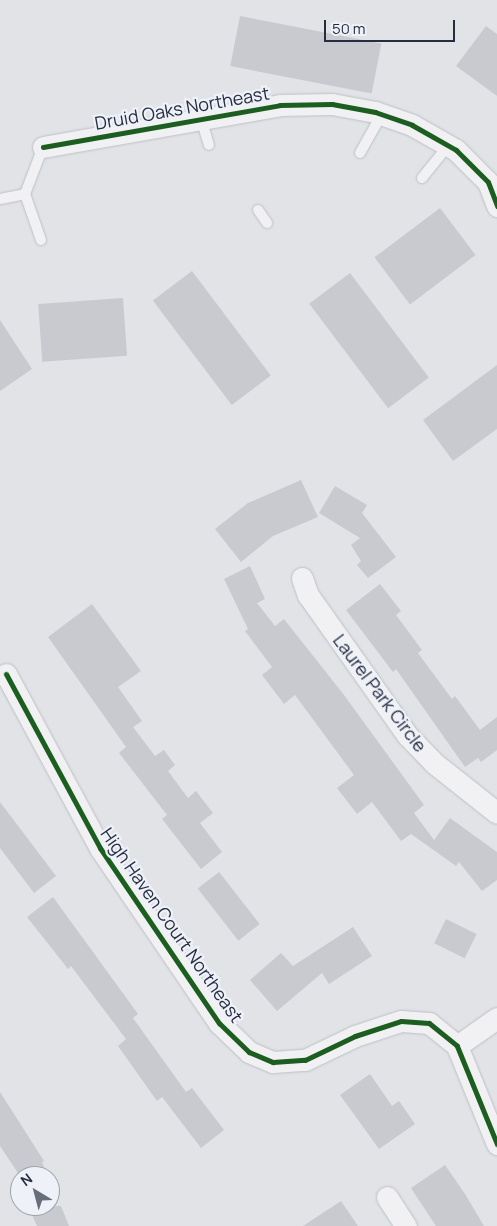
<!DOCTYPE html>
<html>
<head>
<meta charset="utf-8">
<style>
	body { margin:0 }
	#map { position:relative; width:497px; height:1226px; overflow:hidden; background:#e1e3e7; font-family:Manrope,sans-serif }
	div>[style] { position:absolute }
	.building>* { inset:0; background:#c8cacf; transform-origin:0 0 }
	.roads { filter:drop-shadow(0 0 1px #bec0c5) drop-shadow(0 0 1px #bec0c5) }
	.service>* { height:10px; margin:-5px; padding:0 5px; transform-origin:5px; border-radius:5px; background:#f1f1f3 }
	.minor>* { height:21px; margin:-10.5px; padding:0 10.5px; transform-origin:10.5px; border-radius:10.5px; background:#f1f1f3 }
	.cycleway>* { height:5px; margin:-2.5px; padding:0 2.5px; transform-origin:2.5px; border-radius:2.5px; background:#1b5e20 }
	span { translate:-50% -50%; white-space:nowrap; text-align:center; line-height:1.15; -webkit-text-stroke:4.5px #eef1f7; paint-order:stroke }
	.street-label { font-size:18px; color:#272d41 }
	.north { position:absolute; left:10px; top:1166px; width:50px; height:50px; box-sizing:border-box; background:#eef1f7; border:1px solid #9ea3ae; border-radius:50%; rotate:323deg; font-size:14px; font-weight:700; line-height:20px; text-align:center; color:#272d41 }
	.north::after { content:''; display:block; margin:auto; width:18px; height:22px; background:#686d7b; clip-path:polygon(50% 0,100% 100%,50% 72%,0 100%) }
	.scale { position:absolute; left:324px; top:20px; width:131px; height:22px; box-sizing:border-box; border:2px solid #272d41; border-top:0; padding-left:6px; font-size:15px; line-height:18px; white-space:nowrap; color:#272d41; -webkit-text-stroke:4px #eef1f7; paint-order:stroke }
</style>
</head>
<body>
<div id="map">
	<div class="building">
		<div style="left:240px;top:16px;width:144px;height:51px;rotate:11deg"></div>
		<div style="clip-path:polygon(486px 26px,497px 34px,497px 96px,456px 66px)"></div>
		<div style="left:440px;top:208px;width:59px;height:82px;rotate:53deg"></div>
		<div style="left:192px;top:271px;width:131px;height:49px;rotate:53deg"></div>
		<div style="left:350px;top:273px;width:131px;height:51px;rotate:53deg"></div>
		<div style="left:123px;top:298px;width:58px;height:85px;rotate:86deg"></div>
		<div style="clip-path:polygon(0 320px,32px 369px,0 391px)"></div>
		<div style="clip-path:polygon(497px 365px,497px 429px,453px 461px,423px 420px)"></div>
		<div style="clip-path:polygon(301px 480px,318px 517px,273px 536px,241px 562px,215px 529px,248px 503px)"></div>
		<div style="clip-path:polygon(335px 486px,367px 505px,362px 513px,396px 557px,368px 578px,357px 565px,361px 561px,351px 545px,360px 538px,319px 513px)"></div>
		<div style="clip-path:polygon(250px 566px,265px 599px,257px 603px,275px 626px,284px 619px,344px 695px,424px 805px,414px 813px,434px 840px,450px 818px,497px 852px,497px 880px,482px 891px,459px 862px,456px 866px,411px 834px,401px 841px,372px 802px,357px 814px,337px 788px,354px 775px,295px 695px,284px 704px,262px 675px,272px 667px,245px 631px,248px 629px,224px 579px)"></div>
		<div style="clip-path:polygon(380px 584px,401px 611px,396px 615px,422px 650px,418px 653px,452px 699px,455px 696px,480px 730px,497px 717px,497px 750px,481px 762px,478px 758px,465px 767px,396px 669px,393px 672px,346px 610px)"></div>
		<div style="clip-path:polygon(92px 604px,141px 671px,118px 687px,142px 721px,133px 727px,155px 756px,164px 750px,175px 765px,168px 771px,188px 798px,196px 791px,213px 813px,200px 823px,222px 852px,201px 869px,162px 819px,167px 815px,119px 753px,126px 747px,48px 637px)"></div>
		<div style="clip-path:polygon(0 802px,56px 876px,34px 893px,0 848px)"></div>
		<div style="left:219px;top:872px;width:66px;height:27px;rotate:52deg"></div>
		<div style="clip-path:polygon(53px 897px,138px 1014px,133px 1018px,186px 1092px,192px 1088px,224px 1130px,201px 1148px,162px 1097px,157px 1101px,118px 1046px,126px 1039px,71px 966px,68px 969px,27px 917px)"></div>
		<div style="left:446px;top:919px;width:34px;height:27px;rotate:26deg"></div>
		<div style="clip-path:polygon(353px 927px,372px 956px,329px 984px,322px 973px,277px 1011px,250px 980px,281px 953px,293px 966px)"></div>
		<div style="clip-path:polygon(370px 1074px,392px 1106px,399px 1101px,415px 1124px,379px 1149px,340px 1095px)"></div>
		<div style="clip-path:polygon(0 1092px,44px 1161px,42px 1162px,48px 1176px,20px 1176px,0 1146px)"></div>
		<div style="clip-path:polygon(445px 1165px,465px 1194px,484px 1226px,436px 1226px,411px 1188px)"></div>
		<div style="clip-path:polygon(341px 1201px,358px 1226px,303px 1226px)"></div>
		<div style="clip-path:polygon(28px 1206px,61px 1206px,69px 1226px,37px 1226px)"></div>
	</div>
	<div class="roads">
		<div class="service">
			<div style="left:201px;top:119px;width:27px;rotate:73deg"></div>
			<div style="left:360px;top:153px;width:45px;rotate:-60.6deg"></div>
			<div style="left:422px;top:178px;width:41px;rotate:-50.9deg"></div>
			<div style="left:0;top:199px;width:25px;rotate:-11deg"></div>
			<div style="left:258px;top:210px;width:16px;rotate:55deg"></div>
			<div style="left:41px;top:240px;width:49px;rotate:-109.2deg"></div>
			<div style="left:25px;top:194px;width:50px;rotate:-69deg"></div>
		</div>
		<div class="minor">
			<div style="left:43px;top:147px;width:241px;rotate:-10deg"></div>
			<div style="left:280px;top:105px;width:52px;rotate:-1.1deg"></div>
			<div style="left:332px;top:104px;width:44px;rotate:10.5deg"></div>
			<div style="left:375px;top:112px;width:39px;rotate:19deg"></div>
			<div style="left:412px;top:125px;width:51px;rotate:29.6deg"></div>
			<div style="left:456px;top:150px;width:45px;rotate:45deg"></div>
			<div style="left:488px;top:182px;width:26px;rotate:69deg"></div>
			<div style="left:302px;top:578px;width:18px;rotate:71deg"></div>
			<div style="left:308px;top:595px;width:171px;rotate:54.7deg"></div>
			<div style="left:407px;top:735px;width:39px;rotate:46deg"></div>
			<div style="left:434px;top:763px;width:80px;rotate:38.4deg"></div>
			<div style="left:6px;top:674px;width:198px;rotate:61.6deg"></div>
			<div style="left:100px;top:848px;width:212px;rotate:55.8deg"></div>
			<div style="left:219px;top:1023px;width:42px;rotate:44deg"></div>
			<div style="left:249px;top:1052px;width:26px;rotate:23deg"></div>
			<div style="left:273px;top:1062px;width:32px;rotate:-4deg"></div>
			<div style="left:305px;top:1060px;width:55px;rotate:-25.6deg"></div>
			<div style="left:355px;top:1036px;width:48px;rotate:-18.1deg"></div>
			<div style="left:401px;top:1021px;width:28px;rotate:4deg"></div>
			<div style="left:429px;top:1023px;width:36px;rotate:39deg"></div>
			<div style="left:457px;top:1046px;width:106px;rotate:67.8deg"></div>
			<div style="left:457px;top:1046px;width:49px;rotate:-35deg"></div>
			<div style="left:387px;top:1197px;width:35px;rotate:57deg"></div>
		</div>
	</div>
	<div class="cycleway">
		<div style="left:43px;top:147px;width:241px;rotate:-10deg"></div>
		<div style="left:280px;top:105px;width:52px;rotate:-1.1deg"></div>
		<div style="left:332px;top:104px;width:44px;rotate:10.5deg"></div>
		<div style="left:375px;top:112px;width:39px;rotate:19deg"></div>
		<div style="left:412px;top:125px;width:51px;rotate:29.6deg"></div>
		<div style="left:456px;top:150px;width:45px;rotate:45deg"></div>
		<div style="left:488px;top:182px;width:26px;rotate:69deg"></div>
		<div style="left:6px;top:674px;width:198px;rotate:61.6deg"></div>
		<div style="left:100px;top:848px;width:212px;rotate:55.8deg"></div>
		<div style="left:219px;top:1023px;width:42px;rotate:44deg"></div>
		<div style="left:249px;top:1052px;width:26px;rotate:23deg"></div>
		<div style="left:273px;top:1062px;width:32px;rotate:-4deg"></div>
		<div style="left:305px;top:1060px;width:55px;rotate:-25.6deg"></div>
		<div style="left:355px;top:1036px;width:48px;rotate:-18.1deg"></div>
		<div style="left:401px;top:1021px;width:28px;rotate:4deg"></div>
		<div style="left:429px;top:1023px;width:36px;rotate:39deg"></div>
		<div style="left:457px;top:1046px;width:106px;rotate:67.8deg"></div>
	</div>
	<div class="street-label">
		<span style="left:182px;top:108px;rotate:-10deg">Druid Oaks Northeast</span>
		<span style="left:380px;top:693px;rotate:53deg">Laurel Park Circle</span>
		<span style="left:172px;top:925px;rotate:55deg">High Haven Court Northeast</span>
	</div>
	<div class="north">N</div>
	<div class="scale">50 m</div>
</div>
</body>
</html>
